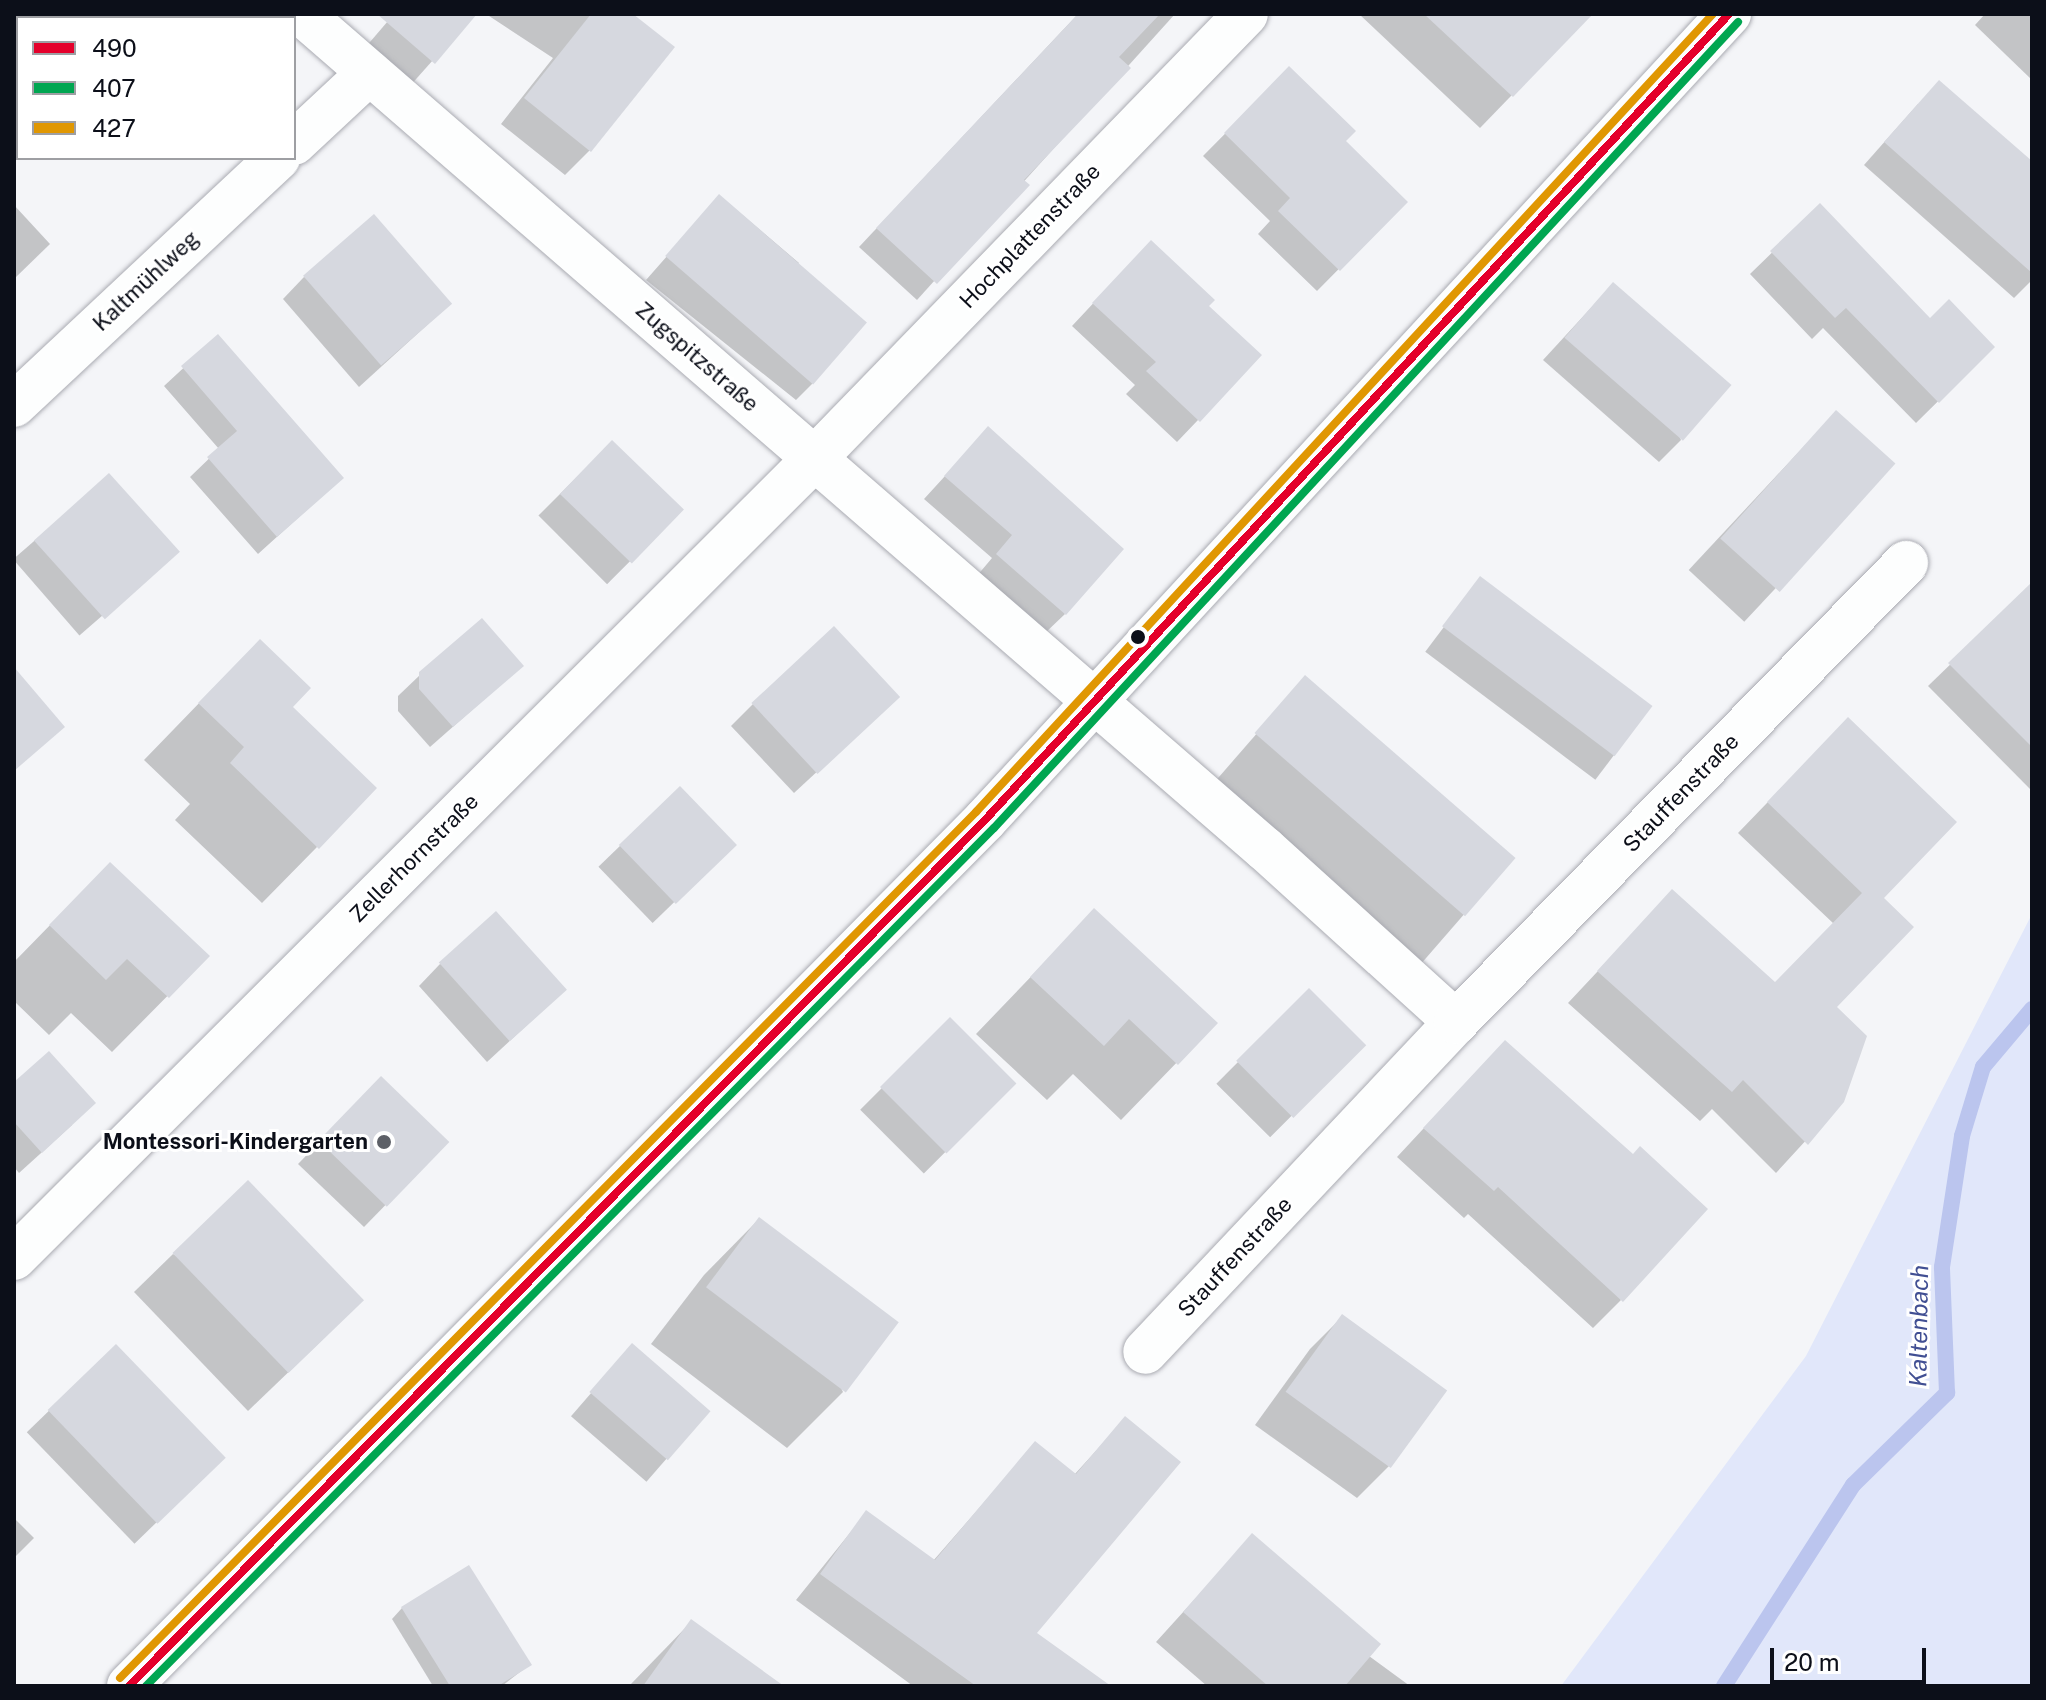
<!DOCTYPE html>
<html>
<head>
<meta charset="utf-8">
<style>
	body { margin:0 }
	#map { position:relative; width:2046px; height:1700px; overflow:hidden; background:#f4f5f8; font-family:"Public Sans",sans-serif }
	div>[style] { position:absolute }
	.green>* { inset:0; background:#e1e7fa }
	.shadow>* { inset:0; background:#0003; transform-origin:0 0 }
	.stream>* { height:16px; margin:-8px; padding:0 8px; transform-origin:8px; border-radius:8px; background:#bbc5ee }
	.building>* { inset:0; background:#d6d8df; transform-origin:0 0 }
	.roads { filter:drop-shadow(0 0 2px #aaabb2) drop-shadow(0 0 2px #aaabb2) }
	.street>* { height:44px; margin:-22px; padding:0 22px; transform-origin:22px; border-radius:22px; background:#fdfefe }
	.secondary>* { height:44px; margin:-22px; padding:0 22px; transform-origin:22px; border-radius:22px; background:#fdfefe }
	.bus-1>* { height:8px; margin:-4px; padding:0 4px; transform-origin:4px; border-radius:4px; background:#e4002b }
	.bus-2>* { height:8px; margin:-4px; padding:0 4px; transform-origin:4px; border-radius:4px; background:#00a651 }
	.bus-3>* { height:8px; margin:-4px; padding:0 4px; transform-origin:4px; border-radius:4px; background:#e09702 }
	.dots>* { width:22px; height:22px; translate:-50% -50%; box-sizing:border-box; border:4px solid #fff; border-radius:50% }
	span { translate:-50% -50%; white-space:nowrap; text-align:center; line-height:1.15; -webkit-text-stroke:6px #fff; paint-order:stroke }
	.street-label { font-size:22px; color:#0c0f19 }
	.poi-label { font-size:22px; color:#0c0f19; font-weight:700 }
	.right { translate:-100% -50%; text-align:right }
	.water-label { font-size:24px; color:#414f93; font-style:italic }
	.frame { position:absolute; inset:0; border:16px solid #0c0f19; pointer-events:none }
	.legend { position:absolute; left:16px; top:16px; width:280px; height:144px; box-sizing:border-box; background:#fff; border:2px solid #9e9fa3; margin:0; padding:10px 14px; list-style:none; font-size:24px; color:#0c0f19 }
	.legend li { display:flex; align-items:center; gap:16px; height:40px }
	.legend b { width:40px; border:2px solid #9e9fa3 }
	.scale { position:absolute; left:1770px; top:1648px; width:156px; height:36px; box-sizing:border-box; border:4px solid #0c0f19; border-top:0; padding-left:10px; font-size:24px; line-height:28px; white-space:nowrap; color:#0c0f19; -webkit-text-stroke:6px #fff; paint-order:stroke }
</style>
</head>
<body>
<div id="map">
	<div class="green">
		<div style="clip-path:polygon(2032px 914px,2032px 1686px,1561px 1686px,1806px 1356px)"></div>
	</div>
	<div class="shadow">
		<div style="clip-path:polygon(394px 14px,474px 14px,409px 87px,364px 49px)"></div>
		<div style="clip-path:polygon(486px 14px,630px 14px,590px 150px,565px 175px,501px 124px,553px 58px)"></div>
		<div style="clip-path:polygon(1078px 14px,1175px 14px,917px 300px,859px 247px)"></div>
		<div style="clip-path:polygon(1359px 14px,1563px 14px,1577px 28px,1480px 128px)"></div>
		<div style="clip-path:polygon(1985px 14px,2032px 14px,2032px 80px,1975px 25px)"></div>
		<div style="clip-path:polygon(1289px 69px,1343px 141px,1405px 202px,1317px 291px,1258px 234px,1270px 221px,1203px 156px)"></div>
		<div style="clip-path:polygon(1918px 104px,2032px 165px,2032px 280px,2014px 298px,1864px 165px)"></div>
		<div style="clip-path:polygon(720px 196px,799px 263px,795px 267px,818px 378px,796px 400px,646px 280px)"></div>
		<div style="clip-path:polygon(14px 205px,50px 244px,14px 279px)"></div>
		<div style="clip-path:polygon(1820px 206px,1930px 321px,1993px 347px,1916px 423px,1823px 328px,1812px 339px,1750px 274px)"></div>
		<div style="clip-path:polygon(1130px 264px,1206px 306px,1198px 420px,1177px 442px,1126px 394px,1135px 385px,1072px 326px)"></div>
		<div style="clip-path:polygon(304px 277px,450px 304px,359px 387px,283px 299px)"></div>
		<div style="clip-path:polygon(1613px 284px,1681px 440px,1659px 462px,1543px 360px)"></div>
		<div style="clip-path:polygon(218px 336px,342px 478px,258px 554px,190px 477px,219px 449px,164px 386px)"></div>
		<div style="left:1836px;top:412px;width:76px;height:216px;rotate:43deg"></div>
		<div style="clip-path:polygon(988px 429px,1065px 614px,1043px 635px,976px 577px,992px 558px,924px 499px)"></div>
		<div style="left:612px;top:442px;width:97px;height:104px;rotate:45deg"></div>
		<div style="left:109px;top:476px;width:101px;height:127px;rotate:49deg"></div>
		<div style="left:1480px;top:579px;width:213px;height:91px;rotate:37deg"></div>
		<div style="clip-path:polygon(2018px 599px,2032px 613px,2032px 791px,1928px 686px)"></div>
		<div style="clip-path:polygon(522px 666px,430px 747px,398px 711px,398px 696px,421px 674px)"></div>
		<div style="left:1305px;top:678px;width:275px;height:154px;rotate:41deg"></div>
		<div style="clip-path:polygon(204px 698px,290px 707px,317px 847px,262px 903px,175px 820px,190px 804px,144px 760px)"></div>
		<div style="clip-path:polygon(753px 704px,875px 718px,794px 793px,731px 726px)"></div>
		<div style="clip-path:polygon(1818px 750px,1881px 898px,1834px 1007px,1843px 1100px,1776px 1173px,1712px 1109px,1700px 1121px,1568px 1003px,1672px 892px,1775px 984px,1834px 924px,1738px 833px)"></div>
		<div style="left:679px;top:789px;width:78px;height:112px;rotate:46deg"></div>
		<div style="clip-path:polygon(1094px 911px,1215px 1023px,1121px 1120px,1073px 1074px,1047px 1100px,976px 1034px)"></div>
		<div style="clip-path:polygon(55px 920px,207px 956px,112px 1052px,71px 1013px,49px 1035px,14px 1001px,14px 962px)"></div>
		<div style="clip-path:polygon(440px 964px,565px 990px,487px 1062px,419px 986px)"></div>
		<div style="left:1309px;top:991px;width:76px;height:131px;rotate:45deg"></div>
		<div style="left:950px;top:1020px;width:90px;height:127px;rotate:45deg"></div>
		<div style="clip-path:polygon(1477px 1071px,1621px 1300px,1593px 1328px,1468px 1214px,1464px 1218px,1397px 1157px)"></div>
		<div style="clip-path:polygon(14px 1085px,72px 1125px,19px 1173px,14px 1167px)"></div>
		<div style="clip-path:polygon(360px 1100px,447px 1142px,364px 1227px,298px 1164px)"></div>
		<div style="clip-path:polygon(759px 1219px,843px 1392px,787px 1448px,651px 1344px,704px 1275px)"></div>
		<div style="clip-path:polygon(173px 1254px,323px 1339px,248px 1411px,134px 1292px)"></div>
		<div style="clip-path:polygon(1342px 1317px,1444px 1390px,1389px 1466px,1357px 1498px,1255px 1425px,1310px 1349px)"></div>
		<div style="left:116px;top:1346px;width:155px;height:124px;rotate:46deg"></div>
		<div style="left:632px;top:1346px;width:100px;height:93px;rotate:41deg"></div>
		<div style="clip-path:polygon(1125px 1419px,1034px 1634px,1104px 1686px,913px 1686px,796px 1600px,866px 1513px,933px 1561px,1035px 1444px,1074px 1475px)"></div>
		<div style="clip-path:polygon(14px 1518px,34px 1538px,14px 1558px)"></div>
		<div style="clip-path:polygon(1252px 1536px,1369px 1656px,1410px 1686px,1207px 1686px,1156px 1642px)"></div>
		<div style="clip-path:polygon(402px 1608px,529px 1665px,502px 1686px,433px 1686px,392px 1619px)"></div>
		<div style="clip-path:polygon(691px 1622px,780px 1686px,629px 1686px)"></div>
	</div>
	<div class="stream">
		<div style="left:1724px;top:1686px;width:239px;rotate:-57.3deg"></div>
		<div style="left:1853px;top:1485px;width:132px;rotate:-44.4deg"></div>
		<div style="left:1947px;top:1393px;width:126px;rotate:-92.3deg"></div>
		<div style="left:1942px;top:1267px;width:133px;rotate:-81.3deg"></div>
		<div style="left:1962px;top:1136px;width:72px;rotate:-73.1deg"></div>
		<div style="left:1983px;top:1067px;width:76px;rotate:-49.8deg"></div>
	</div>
	<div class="building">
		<div style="clip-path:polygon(377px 14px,477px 14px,435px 64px)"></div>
		<div style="clip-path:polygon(591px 14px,633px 14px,675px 47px,591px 152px,524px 98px)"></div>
		<div style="clip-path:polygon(1078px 14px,1160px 14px,1119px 57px,1131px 68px,1024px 180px,1030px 185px,937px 284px,876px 228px)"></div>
		<div style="clip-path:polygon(1424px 14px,1593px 14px,1513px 97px)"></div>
		<div style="clip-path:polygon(1289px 66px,1356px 131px,1346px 141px,1408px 202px,1340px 271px,1278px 211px,1290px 198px,1224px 133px)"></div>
		<div style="clip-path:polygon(1939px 80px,2032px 161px,2032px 273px,1884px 142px)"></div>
		<div style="left:719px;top:194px;width:196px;height:82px;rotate:41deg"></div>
		<div style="clip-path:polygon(1820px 203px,1930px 318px,1949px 299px,1995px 347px,1939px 403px,1846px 308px,1835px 318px,1770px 251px)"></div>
		<div style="left:374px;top:214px;width:119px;height:94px;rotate:49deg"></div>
		<div style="clip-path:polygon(1151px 240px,1215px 300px,1209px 306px,1262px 355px,1200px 422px,1146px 371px,1156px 362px,1092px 303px)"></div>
		<div style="left:1613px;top:282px;width:157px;height:74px;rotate:41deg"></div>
		<div style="clip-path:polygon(218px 334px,344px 478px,277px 537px,207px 457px,237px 431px,181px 366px)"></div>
		<div style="left:1836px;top:410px;width:80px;height:173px;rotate:42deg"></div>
		<div style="clip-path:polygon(988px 426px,1124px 549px,1066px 615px,996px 554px,1012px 535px,944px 476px)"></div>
		<div style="left:612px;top:440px;width:100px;height:75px;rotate:44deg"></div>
		<div style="left:109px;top:473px;width:106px;height:101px;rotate:48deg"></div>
		<div style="left:1480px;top:576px;width:216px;height:63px;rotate:37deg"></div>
		<div style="clip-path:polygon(2032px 582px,2032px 747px,1948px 663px)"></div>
		<div style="clip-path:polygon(482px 618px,524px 666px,453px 727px,419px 689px,419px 672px)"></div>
		<div style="left:834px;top:626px;width:97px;height:113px;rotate:47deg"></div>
		<div style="clip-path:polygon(260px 639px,311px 688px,293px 707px,377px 788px,319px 849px,230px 763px,244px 747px,198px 703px)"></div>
		<div style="clip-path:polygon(14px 667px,65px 727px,14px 771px)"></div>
		<div style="left:1305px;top:675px;width:279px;height:77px;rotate:41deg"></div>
		<div style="clip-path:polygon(1848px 717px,1957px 822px,1884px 898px,1914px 927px,1837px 1007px,1867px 1036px,1844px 1102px,1808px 1145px,1743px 1080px,1732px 1092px,1597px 971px,1672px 889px,1775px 982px,1862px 893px,1767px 802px)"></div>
		<div style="left:680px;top:786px;width:82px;height:85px;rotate:46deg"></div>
		<div style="clip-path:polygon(110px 862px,210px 956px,169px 998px,127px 959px,106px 980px,49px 925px)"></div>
		<div style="clip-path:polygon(1094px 908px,1218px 1023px,1178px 1065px,1129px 1019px,1104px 1046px,1030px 977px)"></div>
		<div style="left:496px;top:911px;width:106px;height:77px;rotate:48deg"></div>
		<div style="left:1309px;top:988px;width:81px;height:103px;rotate:45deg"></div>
		<div style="left:950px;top:1017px;width:94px;height:99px;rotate:45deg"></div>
		<div style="clip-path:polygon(1505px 1040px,1633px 1154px,1640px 1146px,1708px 1209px,1623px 1302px,1498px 1187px,1494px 1191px,1423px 1128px)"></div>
		<div style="clip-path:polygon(49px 1051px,96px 1103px,42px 1153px,14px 1122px,14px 1082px)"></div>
		<div style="left:381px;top:1076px;width:95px;height:90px;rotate:44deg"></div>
		<div style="left:248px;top:1180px;width:167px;height:105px;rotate:46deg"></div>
		<div style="left:759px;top:1217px;width:175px;height:88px;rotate:37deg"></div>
		<div style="left:1342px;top:1314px;width:130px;height:96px;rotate:36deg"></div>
		<div style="left:632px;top:1343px;width:104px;height:65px;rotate:41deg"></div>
		<div style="left:116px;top:1344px;width:158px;height:95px;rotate:46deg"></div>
		<div style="clip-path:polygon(1125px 1416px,1181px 1462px,1037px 1633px,1111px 1686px,976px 1686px,820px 1574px,866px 1510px,935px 1560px,1035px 1441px,1076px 1474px)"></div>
		<div style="clip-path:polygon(1252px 1533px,1381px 1644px,1345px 1686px,1268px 1686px,1183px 1612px)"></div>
		<div style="clip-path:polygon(469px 1565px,532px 1665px,498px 1686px,450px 1686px,401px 1607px)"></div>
		<div style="clip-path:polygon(691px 1619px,784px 1686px,643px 1686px)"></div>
	</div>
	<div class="roads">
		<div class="street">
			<div style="left:302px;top:14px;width:1275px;rotate:40.93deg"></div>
			<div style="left:1265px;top:849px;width:258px;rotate:42.2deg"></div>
			<div style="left:1456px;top:1022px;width:453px;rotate:133.3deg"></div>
			<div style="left:294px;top:143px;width:103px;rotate:-43deg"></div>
			<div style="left:14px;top:405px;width:362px;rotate:-43.1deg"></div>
			<div style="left:1456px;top:1022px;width:643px;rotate:-45.57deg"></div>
			<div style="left:14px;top:1258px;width:1131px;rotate:-44.96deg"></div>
			<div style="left:814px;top:459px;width:620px;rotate:-45.85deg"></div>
		</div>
		<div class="secondary">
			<div style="left:129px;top:1686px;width:1218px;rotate:-45.33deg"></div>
			<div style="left:985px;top:820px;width:1097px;rotate:-47.29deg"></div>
		</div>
	</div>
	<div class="bus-1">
		<div style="left:129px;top:1686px;width:1218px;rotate:-45.33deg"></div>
		<div style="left:985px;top:820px;width:1097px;rotate:-47.29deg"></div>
	</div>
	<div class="bus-2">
		<div style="left:146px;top:1686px;width:1206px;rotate:-45.34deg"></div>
		<div style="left:994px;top:828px;width:1097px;rotate:-47.29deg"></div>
	</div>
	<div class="bus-3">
		<div style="left:120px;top:1678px;width:1218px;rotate:-45.33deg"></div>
		<div style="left:976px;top:812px;width:1086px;rotate:-47.28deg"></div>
	</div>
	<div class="dots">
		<div style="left:1138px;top:637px;background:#0c0f19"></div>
		<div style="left:384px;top:1142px;background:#5d6067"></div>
	</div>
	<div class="street-label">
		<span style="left:1030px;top:236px;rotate:-46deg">Hochplattenstraße</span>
		<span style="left:146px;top:281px;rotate:-43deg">Kaltmühlweg</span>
		<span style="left:697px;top:357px;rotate:41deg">Zugspitzstraße</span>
		<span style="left:1681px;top:793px;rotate:-46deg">Stauffenstraße</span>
		<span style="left:414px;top:858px;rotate:-45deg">Zellerhornstraße</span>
		<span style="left:1235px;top:1257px;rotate:-47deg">Stauffenstraße</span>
	</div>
	<div class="poi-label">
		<span class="right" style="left:368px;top:1142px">Montessori-Kindergarten</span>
	</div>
	<div class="water-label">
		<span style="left:1919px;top:1326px;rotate:-89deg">Kaltenbach</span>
	</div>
	<div class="frame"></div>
	<ul class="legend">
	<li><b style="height:10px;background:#e4002b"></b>490</li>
	<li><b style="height:10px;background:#00a651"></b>407</li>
	<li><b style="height:10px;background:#e09702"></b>427</li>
	</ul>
	<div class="scale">20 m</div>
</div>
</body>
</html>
